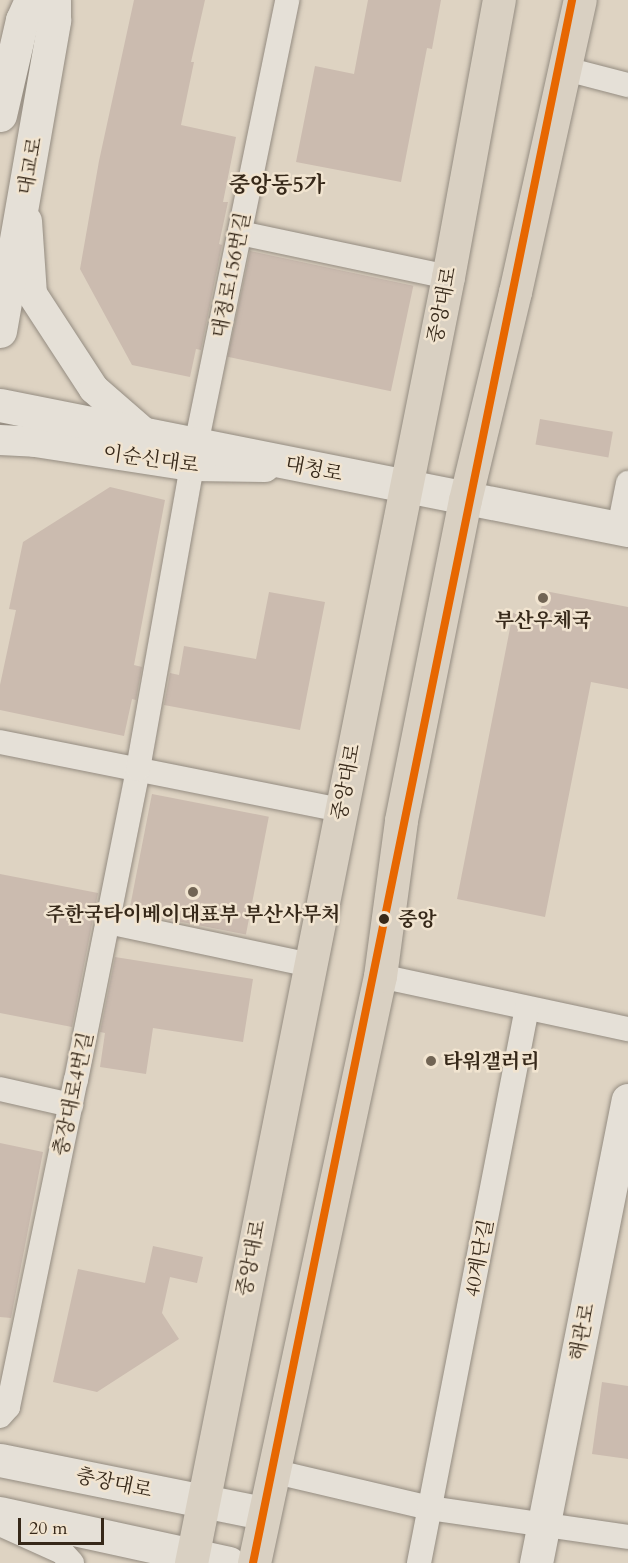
<!DOCTYPE html>
<html>
<head>
<meta charset="utf-8">
<style>
	body { margin:0 }
	#map { position:relative; width:628px; height:1563px; overflow:hidden; background:#ded3c2; font-family:Cardo,"Noto Serif KR",serif }
	div>[style] { position:absolute }
	.building>* { inset:0; background:#cbbbaf; transform-origin:0 0 }
	.roads { filter:drop-shadow(0 0 2px #948c81) drop-shadow(0 0 2px #948c81) }
	.minor>* { height:24px; margin:-12px; padding:0 12px; transform-origin:12px; border-radius:12px; background:#e5e0d7 }
	.tertiary>* { height:30px; margin:-15px; padding:0 15px; transform-origin:15px; border-radius:15px; background:#e5e0d7 }
	.secondary>* { height:33px; margin:-16.5px; padding:0 16.5px; transform-origin:16.5px; border-radius:16.5px; background:#e5e0d7 }
	.primary>* { height:33px; margin:-16.5px; padding:0 16.5px; transform-origin:16.5px; border-radius:16.5px; background:#d9d0c2 }
	.metro-1>* { height:8px; margin:-4px; padding:0 4px; transform-origin:4px; border-radius:4px; background:#e76701 }
	.dots>* { width:16px; height:16px; translate:-50% -50%; box-sizing:border-box; border:3px solid #f1e4d0; border-radius:50% }
	span { translate:-50% -50%; white-space:nowrap; text-align:center; line-height:1.15; -webkit-text-stroke:5px #f1e4d0; paint-order:stroke }
	.street-label { font-size:20px; color:#362819 }
	.poi-label { font-size:20px; color:#362819; font-weight:700 }
	.left { translate:0 -50%; text-align:left }
	.stop-label { font-size:20px; color:#362819; font-weight:700 }
	.quarter-label { font-size:22px; color:#362819; font-weight:700 }
	.scale { position:absolute; left:18px; top:1518px; width:86px; height:27px; box-sizing:border-box; border:3px solid #362819; border-top:0; padding-left:8px; font-size:18px; line-height:21px; white-space:nowrap; color:#362819; -webkit-text-stroke:4px #f1e4d0; paint-order:stroke }
</style>
</head>
<body>
<div id="map">
	<div class="building">
		<div style="clip-path:polygon(134px 0,205px 0,191px 62px,194px 62px,181px 125px,236px 137px,223px 202px,228px 202px,219px 244px,222px 245px,201px 350px,196px 349px,190px 377px,132px 365px,80px 269px,99px 161px)"></div>
		<div style="clip-path:polygon(368px 0,441px 0,432px 49px,427px 48px,401px 182px,296px 162px,315px 66px,354px 74px)"></div>
		<div style="left:250px;top:251px;width:167px;height:108px;rotate:12deg"></div>
		<div style="left:540px;top:419px;width:74px;height:26px;rotate:10deg"></div>
		<div style="clip-path:polygon(110px 487px,165px 500px,134px 665px,142px 667px,136px 700px,132px 699px,124px 736px,0 710px,0 685px,16px 610px,9px 609px,23px 542px)"></div>
		<div style="clip-path:polygon(545px 591px,628px 607px,628px 689px,591px 682px,545px 917px,457px 899px,513px 613px,539px 618px)"></div>
		<div style="clip-path:polygon(269px 592px,325px 602px,300px 730px,164px 705px,170px 673px,179px 675px,184px 646px,256px 659px)"></div>
		<div style="left:152px;top:794px;width:119px;height:120px;rotate:11deg"></div>
		<div style="clip-path:polygon(0 874px,98px 893px,72px 1027px,0 1013px)"></div>
		<div style="clip-path:polygon(115px 957px,253px 979px,243px 1042px,153px 1028px,146px 1074px,100px 1067px,105px 1033px,100px 1032px)"></div>
		<div style="clip-path:polygon(0 1143px,43px 1152px,11px 1318px,0 1317px)"></div>
		<div style="clip-path:polygon(153px 1246px,203px 1257px,197px 1283px,170px 1277px,162px 1313px,179px 1339px,97px 1392px,53px 1382px,78px 1269px,145px 1283px)"></div>
		<div style="clip-path:polygon(602px 1382px,628px 1386px,628px 1459px,592px 1454px)"></div>
	</div>
	<div class="roads">
		<div class="minor">
			<div style="left:566px;top:69px;width:64px;rotate:14.5deg"></div>
			<div style="left:240px;top:233px;width:213px;rotate:11.9deg"></div>
			<div style="left:196px;top:445px;width:454px;rotate:-78.4deg"></div>
			<div style="left:619px;top:528px;width:46px;rotate:-78.7deg"></div>
			<div style="left:0;top:742px;width:347px;rotate:11.3deg"></div>
			<div style="left:108px;top:922px;width:207px;rotate:12deg"></div>
			<div style="left:380px;top:976px;width:254px;rotate:12.1deg"></div>
			<div style="left:0;top:1089px;width:73px;rotate:12.7deg"></div>
			<div style="left:0;top:1416px;width:12px;rotate:-48deg"></div>
			<div style="left:8px;top:1407px;width:334px;rotate:-78.3deg"></div>
			<div style="left:76px;top:1080px;width:317px;rotate:-78.7deg"></div>
			<div style="left:138px;top:769px;width:308px;rotate:-79.9deg"></div>
			<div style="left:272px;top:1471px;width:162px;rotate:13.2deg"></div>
			<div style="left:430px;top:1508px;width:200px;rotate:8.3deg"></div>
			<div style="left:0;top:1524px;width:68px;rotate:24.3deg"></div>
			<div style="left:62px;top:1552px;width:15px;rotate:48deg"></div>
			<div style="left:419px;top:1563px;width:565px;rotate:-78.99deg"></div>
		</div>
		<div class="tertiary">
			<div style="left:27px;top:221px;width:73px;rotate:86.1deg"></div>
			<div style="left:32px;top:294px;width:113px;rotate:56.9deg"></div>
			<div style="left:94px;top:389px;width:72px;rotate:41deg"></div>
			<div style="left:0;top:440px;width:35px;rotate:3deg"></div>
			<div style="left:35px;top:442px;width:159px;rotate:8.7deg"></div>
			<div style="left:192px;top:466px;width:73px;rotate:0.8deg"></div>
		</div>
		<div class="secondary">
			<div style="left:0;top:115px;width:98px;rotate:-77deg"></div>
			<div style="left:22px;top:20px;width:22px;rotate:-66deg"></div>
			<div style="left:0;top:331px;width:316px;rotate:-80.1deg"></div>
			<div style="left:54px;top:20px;width:20px;rotate:-90deg"></div>
			<div style="left:0;top:405px;width:640px;rotate:11.26deg"></div>
			<div style="left:0;top:1460px;width:268px;rotate:11.4deg"></div>
			<div style="left:0;top:1513px;width:234px;rotate:12.3deg"></div>
			<div style="left:536px;top:1563px;width:472px;rotate:-78.8deg"></div>
		</div>
		<div class="primary">
			<div style="left:191px;top:1563px;width:1311px;rotate:-78.7deg"></div>
			<div style="left:448px;top:277px;width:282px;rotate:-79.6deg"></div>
			<div style="left:254px;top:1563px;width:600px;rotate:-77.89deg"></div>
			<div style="left:380px;top:976px;width:157px;rotate:-82.3deg"></div>
			<div style="left:401px;top:820px;width:326px;rotate:-78.7deg"></div>
			<div style="left:465px;top:500px;width:214px;rotate:-76.5deg"></div>
			<div style="left:515px;top:292px;width:299px;rotate:-77.5deg"></div>
		</div>
	</div>
	<div class="metro-1">
		<div style="left:253px;top:1563px;width:1595px;rotate:-78.46deg"></div>
	</div>
	<div class="dots">
		<div style="left:543px;top:598px;background:#716454"></div>
		<div style="left:193px;top:892px;background:#716454"></div>
		<div style="left:384px;top:919px;background:#362819"></div>
		<div style="left:431px;top:1061px;background:#716454"></div>
	</div>
	<div class="street-label">
		<span style="left:30px;top:166px;rotate:-80deg">대교로</span>
		<span style="left:231px;top:275px;rotate:-79deg">대청로156번길</span>
		<span style="left:442px;top:305px;rotate:-79deg">중앙대로</span>
		<span style="left:151px;top:459px;rotate:8deg">이순신대로</span>
		<span style="left:314px;top:469px;rotate:11deg">대청로</span>
		<span style="left:346px;top:782px;rotate:-79deg">중앙대로</span>
		<span style="left:73px;top:1094px;rotate:-78deg">충장대로4번길</span>
		<span style="left:251px;top:1258px;rotate:-79deg">중앙대로</span>
		<span style="left:479px;top:1258px;rotate:-79deg">40계단길</span>
		<span style="left:582px;top:1332px;rotate:-79deg">해관로</span>
		<span style="left:114px;top:1483px;rotate:12deg">충장대로</span>
	</div>
	<div class="poi-label">
		<span style="left:543px;top:620px">부산우체국</span>
		<span style="left:193px;top:914px">주한국타이베이대표부 부산사무처</span>
		<span class="left" style="left:443px;top:1061px">타워갤러리</span>
	</div>
	<div class="stop-label">
		<span class="left" style="left:398px;top:919px">중앙</span>
	</div>
	<div class="quarter-label">
		<span style="left:277px;top:186px">중앙동5가</span>
	</div>
	<div class="scale">20 m</div>
</div>
</body>
</html>
